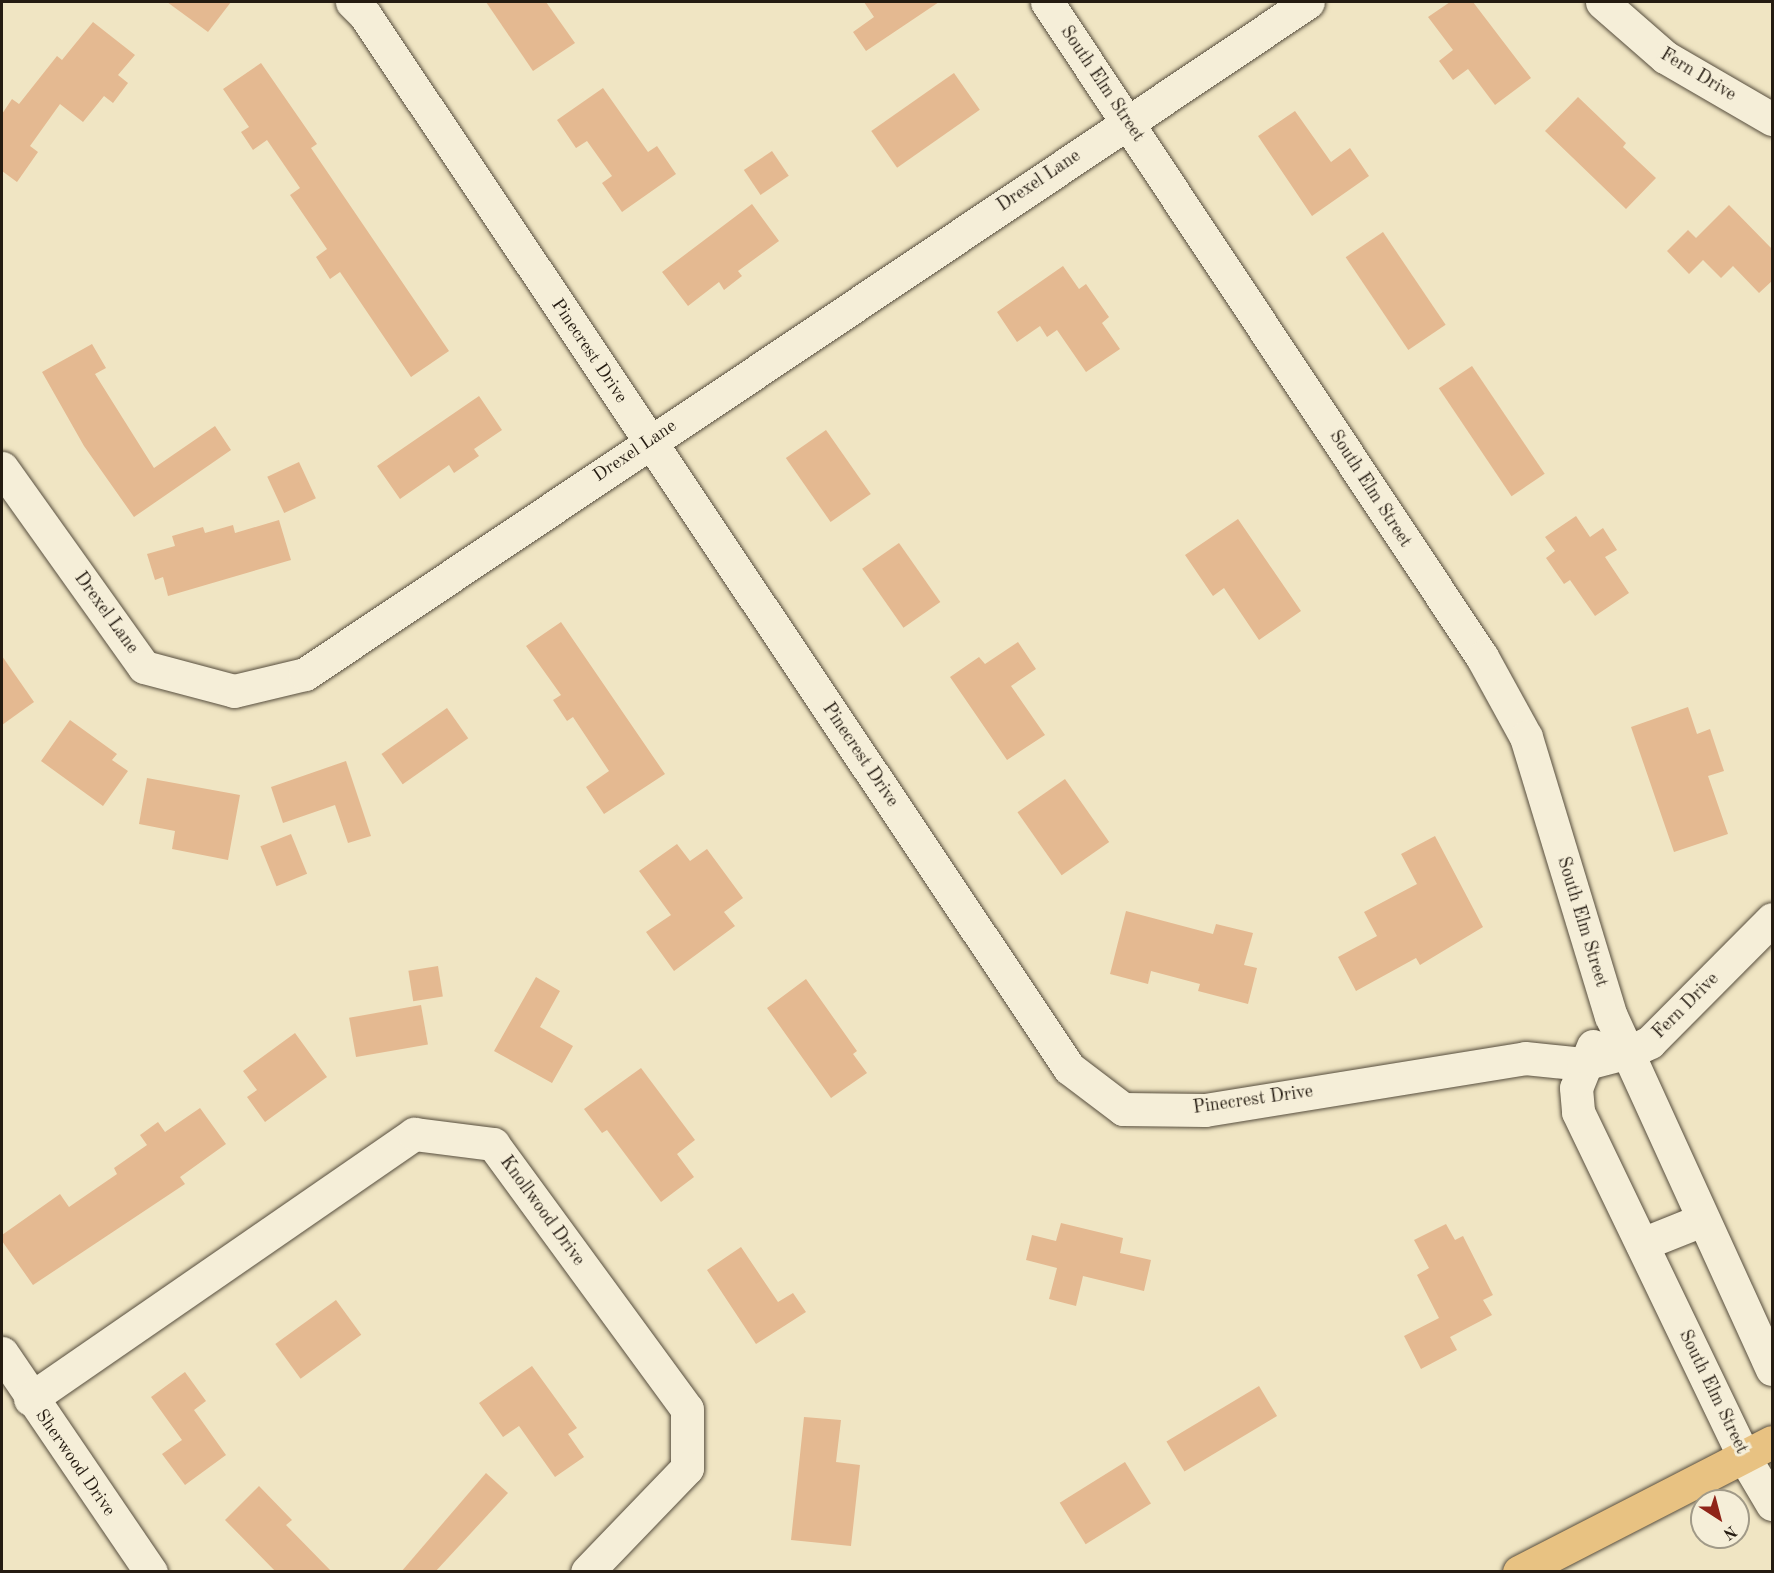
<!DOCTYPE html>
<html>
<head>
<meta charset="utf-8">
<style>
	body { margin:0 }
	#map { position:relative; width:1774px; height:1573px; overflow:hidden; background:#f0e5c3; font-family:"Old Standard TT",serif }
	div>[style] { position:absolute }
	.building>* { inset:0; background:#e4b991; transform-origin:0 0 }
	.roads { filter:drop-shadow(0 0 2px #574e3e) drop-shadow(0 0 2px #574e3e) }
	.minor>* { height:33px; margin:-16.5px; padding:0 16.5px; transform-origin:16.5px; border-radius:16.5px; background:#f5eed8 }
	.highway>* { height:33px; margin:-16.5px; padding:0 16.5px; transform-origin:16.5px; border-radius:16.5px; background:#e8c282 }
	span { translate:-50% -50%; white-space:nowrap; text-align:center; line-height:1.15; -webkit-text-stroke:6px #f5eed8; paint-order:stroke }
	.street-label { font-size:18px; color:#241b11 }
	.frame { position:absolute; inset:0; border:3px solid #241b11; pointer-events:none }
	.north { position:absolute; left:1690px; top:1489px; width:60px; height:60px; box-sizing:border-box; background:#f5eed8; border:2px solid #a19a88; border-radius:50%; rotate:144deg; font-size:16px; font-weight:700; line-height:24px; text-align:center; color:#241b11 }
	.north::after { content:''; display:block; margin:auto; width:21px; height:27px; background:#8f2418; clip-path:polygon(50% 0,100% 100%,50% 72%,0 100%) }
</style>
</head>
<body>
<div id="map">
	<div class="building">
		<div style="clip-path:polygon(167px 2px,231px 2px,208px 32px)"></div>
		<div style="clip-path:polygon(486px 2px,546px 2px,575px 43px,533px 71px)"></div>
		<div style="clip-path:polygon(864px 2px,939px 2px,866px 51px,853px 32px,874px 17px)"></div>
		<div style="clip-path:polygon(1450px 2px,1473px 2px,1531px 78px,1495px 105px,1468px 69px,1453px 80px,1439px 61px,1453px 50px,1428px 17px)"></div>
		<div style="clip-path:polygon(93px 22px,135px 55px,118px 75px,128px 83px,113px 103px,104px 96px,83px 122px,60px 104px,30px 146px,38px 152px,17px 182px,2px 171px,2px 114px,12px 99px,19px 104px,57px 56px,62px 60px)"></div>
		<div style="clip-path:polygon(261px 63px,317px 144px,311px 148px,449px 351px,411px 377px,340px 272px,330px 279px,316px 257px,327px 249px,290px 195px,300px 188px,267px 140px,253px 150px,241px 132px,249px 127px,223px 89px)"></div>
		<div style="left:954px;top:73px;width:45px;height:101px;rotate:55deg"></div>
		<div style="clip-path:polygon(603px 88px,648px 152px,657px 146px,676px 174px,622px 212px,602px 183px,612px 176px,587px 141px,576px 148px,557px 120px)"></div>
		<div style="clip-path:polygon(1578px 97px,1626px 143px,1623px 147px,1656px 178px,1626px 209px,1545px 131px)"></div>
		<div style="clip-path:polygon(1295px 111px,1331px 162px,1350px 148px,1369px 176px,1312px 216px,1258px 136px)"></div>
		<div style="left:772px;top:151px;width:30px;height:34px;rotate:56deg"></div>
		<div style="clip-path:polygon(752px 204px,779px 241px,738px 271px,742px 276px,724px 290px,719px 282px,688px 306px,662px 272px)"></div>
		<div style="clip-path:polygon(1729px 205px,1773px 250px,1773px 280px,1759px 293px,1733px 266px,1721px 278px,1703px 260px,1689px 274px,1667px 251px,1688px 230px,1696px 238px)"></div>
		<div style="left:1383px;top:232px;width:112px;height:45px;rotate:56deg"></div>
		<div style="clip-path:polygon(1063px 266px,1079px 289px,1086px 284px,1109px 317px,1102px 323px,1120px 349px,1086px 372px,1057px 330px,1047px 337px,1040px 326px,1017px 342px,997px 312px)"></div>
		<div style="clip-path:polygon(92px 344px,106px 368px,95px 374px,154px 468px,215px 426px,231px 450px,134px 517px,84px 446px,42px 372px)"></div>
		<div style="left:1472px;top:366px;width:130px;height:40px;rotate:56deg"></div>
		<div style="clip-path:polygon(479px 396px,502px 430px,474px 449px,479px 456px,454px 473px,449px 465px,400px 499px,377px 466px)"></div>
		<div style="left:826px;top:430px;width:78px;height:49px;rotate:55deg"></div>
		<div style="left:299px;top:462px;width:40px;height:35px;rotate:65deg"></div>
		<div style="clip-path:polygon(1576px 516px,1590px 537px,1603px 528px,1617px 550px,1605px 557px,1629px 593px,1595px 616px,1570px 580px,1564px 584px,1546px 558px,1555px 551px,1545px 537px)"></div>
		<div style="clip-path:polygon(1238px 519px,1301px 611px,1259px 640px,1224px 588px,1213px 596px,1185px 555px)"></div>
		<div style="clip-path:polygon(279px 520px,291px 560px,168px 596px,163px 577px,155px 580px,147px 554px,175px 546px,172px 536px,203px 527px,205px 533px,233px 525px,235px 533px)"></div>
		<div style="left:899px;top:543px;width:72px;height:45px;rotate:55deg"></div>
		<div style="clip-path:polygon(561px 622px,665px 774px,604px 814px,586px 787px,609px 771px,573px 717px,567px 721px,553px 700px,561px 695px,526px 646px)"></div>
		<div style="clip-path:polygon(1018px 642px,1036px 669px,1011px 686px,1045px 735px,1007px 760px,950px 677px,979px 657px,985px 664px)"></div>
		<div style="clip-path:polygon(2px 656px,34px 702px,2px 725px)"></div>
		<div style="clip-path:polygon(1688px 707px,1697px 734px,1710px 729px,1724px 771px,1708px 776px,1728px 834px,1674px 852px,1631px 727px)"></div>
		<div style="left:447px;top:708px;width:37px;height:80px;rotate:55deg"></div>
		<div style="clip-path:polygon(70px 720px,117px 754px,112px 760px,128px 771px,103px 806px,41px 761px)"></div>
		<div style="clip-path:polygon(346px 761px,371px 836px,348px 843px,335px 805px,283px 823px,271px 787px)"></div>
		<div style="clip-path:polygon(147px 778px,240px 795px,228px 860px,172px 849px,175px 831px,139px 824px)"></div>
		<div style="left:1065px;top:779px;width:77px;height:58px;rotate:55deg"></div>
		<div style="left:291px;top:834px;width:43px;height:33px;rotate:68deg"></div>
		<div style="clip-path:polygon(1435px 836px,1483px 927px,1420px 965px,1416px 958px,1356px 991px,1338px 957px,1377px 936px,1364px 912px,1417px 884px,1401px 854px)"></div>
		<div style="clip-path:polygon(677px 844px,690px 861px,707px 849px,743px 898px,724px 912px,735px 926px,674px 971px,646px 932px,671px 915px,639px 871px)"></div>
		<div style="clip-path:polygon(1126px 911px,1213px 934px,1216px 924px,1253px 933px,1244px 965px,1257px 968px,1248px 1004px,1198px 991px,1200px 984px,1151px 971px,1148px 984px,1110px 974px)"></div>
		<div style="left:438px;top:966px;width:31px;height:30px;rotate:81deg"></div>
		<div style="clip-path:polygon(536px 977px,560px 991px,540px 1027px,573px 1046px,552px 1083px,494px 1051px)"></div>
		<div style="clip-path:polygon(806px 979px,857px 1051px,853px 1054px,867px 1073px,831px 1098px,767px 1008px)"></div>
		<div style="left:421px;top:1005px;width:40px;height:73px;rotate:80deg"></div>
		<div style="clip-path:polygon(295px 1033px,327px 1077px,265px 1122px,247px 1097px,257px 1090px,243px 1071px)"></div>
		<div style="clip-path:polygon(641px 1068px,695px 1140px,677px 1154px,694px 1177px,661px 1202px,607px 1130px,602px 1133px,584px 1109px)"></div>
		<div style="clip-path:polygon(200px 1108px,226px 1144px,180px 1177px,185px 1184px,33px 1285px,2px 1241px,2px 1235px,60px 1194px,69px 1207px,117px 1174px,114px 1168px,147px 1145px,140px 1135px,158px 1122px,165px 1132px)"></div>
		<div style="clip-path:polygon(1061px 1223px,1123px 1238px,1120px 1253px,1151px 1260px,1144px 1291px,1083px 1276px,1076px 1306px,1049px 1299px,1057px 1268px,1026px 1260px,1032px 1235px,1056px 1241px)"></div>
		<div style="clip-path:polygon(1446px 1224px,1455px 1240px,1463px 1236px,1493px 1295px,1483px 1300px,1492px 1315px,1450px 1337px,1457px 1350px,1421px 1369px,1404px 1336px,1439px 1318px,1417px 1275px,1429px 1268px,1414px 1240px)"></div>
		<div style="clip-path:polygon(741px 1247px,778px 1302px,793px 1293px,806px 1312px,756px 1344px,707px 1270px)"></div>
		<div style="left:336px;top:1300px;width:43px;height:75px;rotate:54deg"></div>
		<div style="clip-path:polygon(532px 1366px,577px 1428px,568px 1434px,584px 1457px,555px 1477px,519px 1426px,503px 1437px,479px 1403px)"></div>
		<div style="clip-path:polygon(185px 1372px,206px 1401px,194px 1410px,226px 1455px,185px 1485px,162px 1454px,182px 1440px,151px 1397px)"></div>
		<div style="left:1259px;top:1386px;width:35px;height:108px;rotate:59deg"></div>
		<div style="clip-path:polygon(804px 1417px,841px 1420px,836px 1462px,860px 1465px,851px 1546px,791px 1540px)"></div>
		<div style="left:1125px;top:1462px;width:49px;height:77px;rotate:58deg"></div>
		<div style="clip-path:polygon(486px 1473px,508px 1493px,435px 1572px,401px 1572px)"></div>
		<div style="clip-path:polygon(259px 1486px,292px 1520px,286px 1525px,332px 1572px,276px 1572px,225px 1520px)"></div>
	</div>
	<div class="roads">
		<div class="minor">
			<div style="left:352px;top:2px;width:18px;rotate:45deg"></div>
			<div style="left:365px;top:15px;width:1267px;rotate:56.23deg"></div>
			<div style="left:1069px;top:1068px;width:68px;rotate:37.2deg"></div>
			<div style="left:1123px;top:1109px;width:82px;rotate:0.7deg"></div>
			<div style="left:1205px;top:1110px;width:324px;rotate:-9.2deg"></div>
			<div style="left:1525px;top:1058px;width:58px;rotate:5.9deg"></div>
			<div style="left:1583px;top:1064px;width:48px;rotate:-14.6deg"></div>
			<div style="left:1629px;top:1052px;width:23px;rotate:-25deg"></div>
			<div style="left:1650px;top:1042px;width:173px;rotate:-45.2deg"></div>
			<div style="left:1047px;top:2px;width:786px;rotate:56.41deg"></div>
			<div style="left:1482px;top:657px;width:91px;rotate:61.2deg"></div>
			<div style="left:1526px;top:737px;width:292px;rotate:73.1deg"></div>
			<div style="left:1611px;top:1016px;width:388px;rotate:65.5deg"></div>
			<div style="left:1602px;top:2px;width:84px;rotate:41.1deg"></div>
			<div style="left:1665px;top:57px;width:124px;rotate:30.1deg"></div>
			<div style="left:2px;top:468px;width:244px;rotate:54.5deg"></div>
			<div style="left:144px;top:667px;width:93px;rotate:14.9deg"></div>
			<div style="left:234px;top:691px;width:73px;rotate:-13.5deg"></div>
			<div style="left:305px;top:674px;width:1207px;rotate:-33.82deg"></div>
			<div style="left:1593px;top:1046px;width:45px;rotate:112deg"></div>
			<div style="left:1576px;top:1088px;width:24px;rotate:85deg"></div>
			<div style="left:1578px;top:1112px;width:381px;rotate:64.3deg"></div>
			<div style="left:1743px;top:1455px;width:57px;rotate:59.4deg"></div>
			<div style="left:1642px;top:1244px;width:65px;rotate:-21.8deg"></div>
			<div style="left:2px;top:1353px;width:265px;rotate:55.8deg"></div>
			<div style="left:30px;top:1399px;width:467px;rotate:-34.6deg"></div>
			<div style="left:414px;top:1134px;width:80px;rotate:7.2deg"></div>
			<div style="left:493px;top:1144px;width:328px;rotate:53.8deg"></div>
			<div style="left:687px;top:1409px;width:59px;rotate:90deg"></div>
			<div style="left:687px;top:1468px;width:144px;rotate:133.9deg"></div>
		</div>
		<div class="highway">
			<div style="left:1519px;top:1572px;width:284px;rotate:-27.2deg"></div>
		</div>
	</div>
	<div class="street-label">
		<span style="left:1698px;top:75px;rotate:31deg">Fern Drive</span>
		<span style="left:1102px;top:84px;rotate:56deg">South Elm Street</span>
		<span style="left:1039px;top:181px;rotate:-34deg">Drexel Lane</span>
		<span style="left:589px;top:351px;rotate:56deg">Pinecrest Drive</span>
		<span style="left:635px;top:451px;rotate:-34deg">Drexel Lane</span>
		<span style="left:1370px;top:489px;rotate:57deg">South Elm Street</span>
		<span style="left:106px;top:613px;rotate:54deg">Drexel Lane</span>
		<span style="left:860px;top:755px;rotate:56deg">Pinecrest Drive</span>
		<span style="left:1582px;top:922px;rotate:73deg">South Elm Street</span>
		<span style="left:1686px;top:1006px;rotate:-45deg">Fern Drive</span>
		<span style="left:1253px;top:1100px;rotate:-8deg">Pinecrest Drive</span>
		<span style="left:542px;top:1211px;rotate:54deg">Knollwood Drive</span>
		<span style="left:1713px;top:1392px;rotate:64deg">South Elm Street</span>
		<span style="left:75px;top:1463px;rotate:55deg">Sherwood Drive</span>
	</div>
	<div class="frame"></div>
	<div class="north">N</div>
</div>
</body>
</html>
